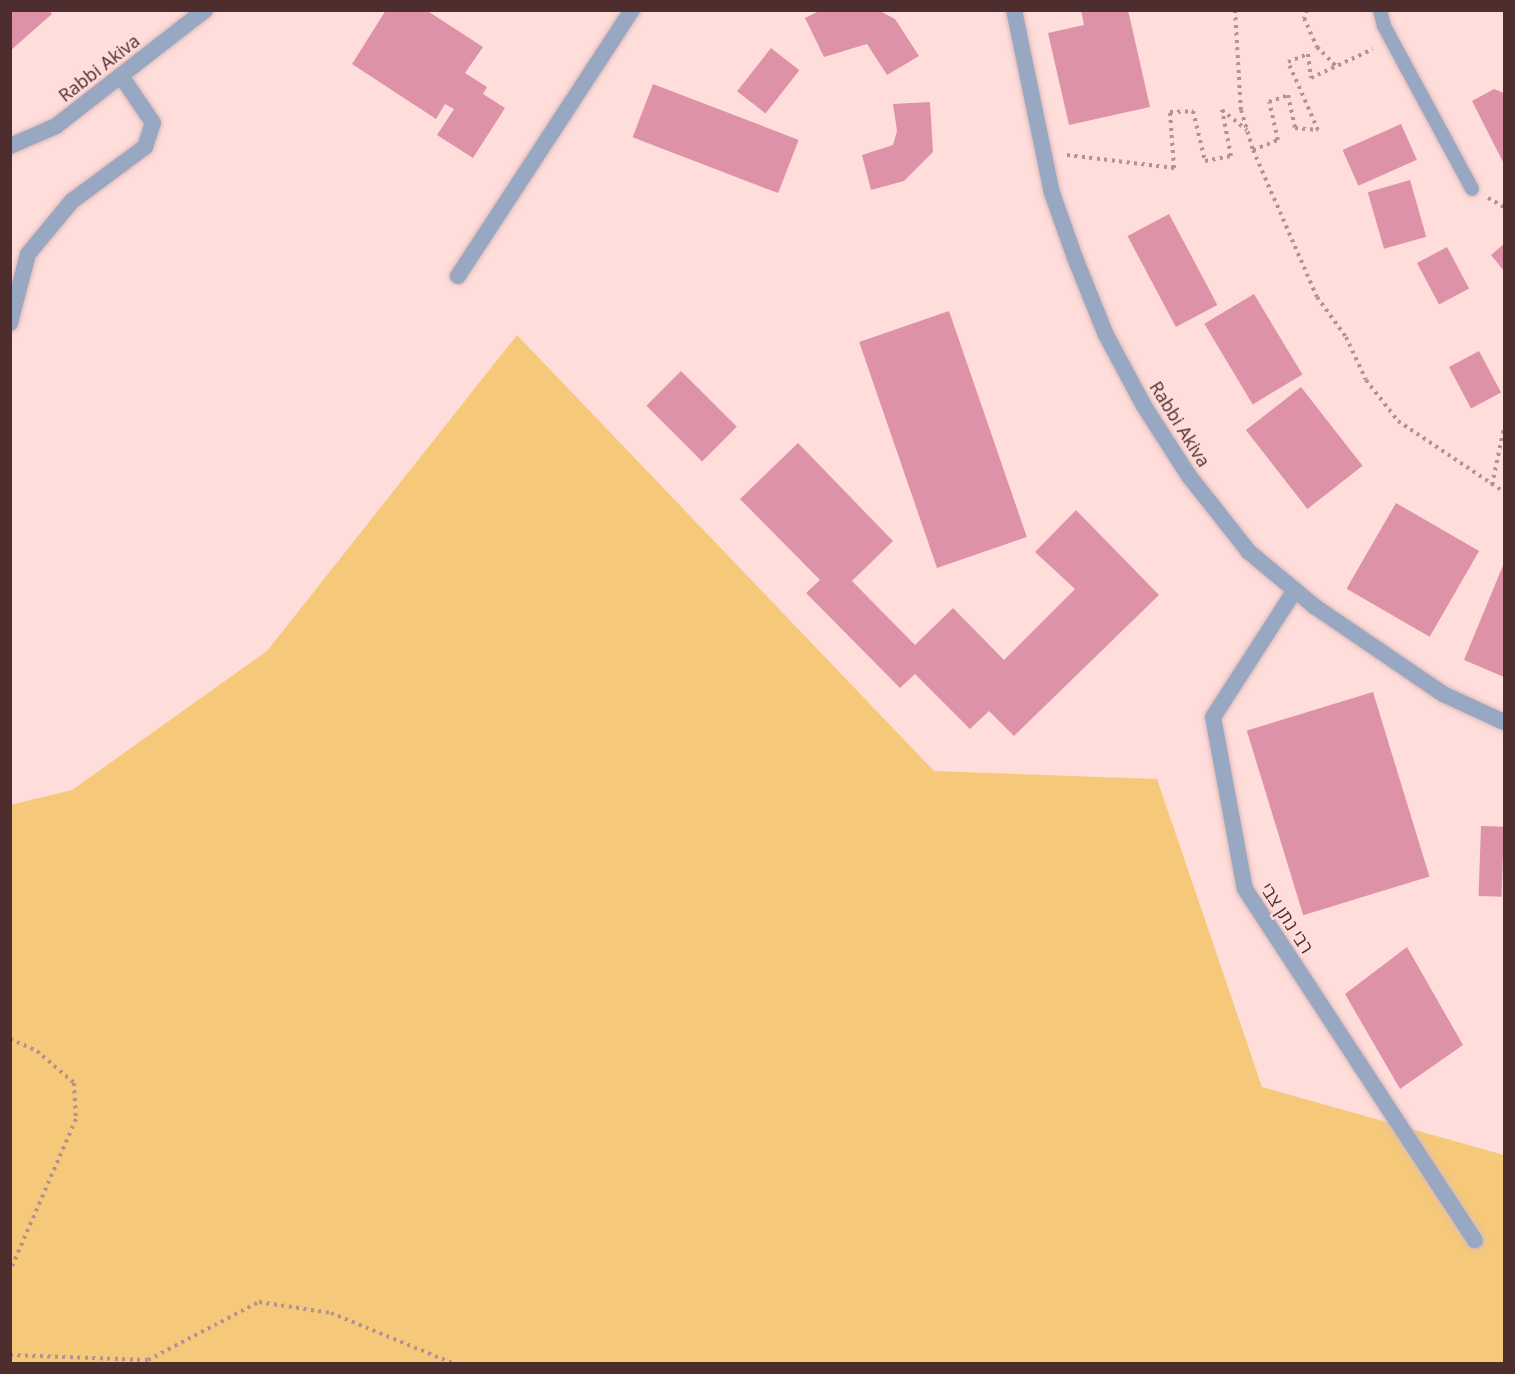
<!DOCTYPE html>
<html>
<head>
<meta charset="utf-8">
<style>
	body { margin:0 }
	#map { position:relative; width:1515px; height:1374px; overflow:hidden; background:#ffdddb; font-family:"Open Sans","Noto Sans Hebrew",sans-serif }
	div>[style] { position:absolute }
	.green>* { inset:0; background:#f5c979 }
	.building>* { inset:0; background:#de92a8; transform-origin:0 0 }
	.path>* { height:4px; margin-top:-2px; transform-origin:0; background:repeating-linear-gradient(90deg,#b49291 0 3px,transparent 0 7.5px) }
	.roads { filter:drop-shadow(0 0 2px #dbbab8) drop-shadow(0 0 2px #dbbab8) }
	.service>* { height:14px; margin:-7px; padding:0 7px; transform-origin:7px; border-radius:7px; background:#98a7c2 }
	.minor>* { height:16px; margin:-8px; padding:0 8px; transform-origin:8px; border-radius:8px; background:#98a7c2 }
	.tertiary>* { height:16px; margin:-8px; padding:0 8px; transform-origin:8px; border-radius:8px; background:#98a7c2 }
	span { translate:-50% -50%; white-space:nowrap; text-align:center; line-height:1.15; -webkit-text-stroke:4.5px #ffdddb; paint-order:stroke }
	.street-label { font-size:18px; color:#4d2d2d }
	.frame { position:absolute; inset:0; border:12px solid #4d2d2d; pointer-events:none }
</style>
</head>
<body>
<div id="map">
	<div class="green">
		<div style="clip-path:polygon(517px 335px,934px 771px,1157px 779px,1262px 1087px,1504px 1155px,1504px 1363px,11px 1363px,10px 805px,72px 790px,267px 651px)"></div>
	</div>
	<div class="building">
		<div style="clip-path:polygon(10px 10px,49px 10px,52px 14px,10px 51px)"></div>
		<div style="clip-path:polygon(386px 10px,426px 10px,483px 47px,465px 73px,487px 87px,483px 94px,505px 108px,473px 158px,437px 135px,454px 109px,445px 104px,436px 119px,352px 64px)"></div>
		<div style="clip-path:polygon(821px 10px,878px 10px,895px 19px,919px 56px,887px 75px,867px 44px,824px 57px,805px 18px)"></div>
		<div style="clip-path:polygon(1081px 10px,1128px 10px,1150px 107px,1069px 125px,1048px 33px,1084px 25px)"></div>
		<div style="left:771px;top:48px;width:36px;height:55px;rotate:38deg"></div>
		<div style="left:653px;top:84px;width:156px;height:57px;rotate:21deg"></div>
		<div style="clip-path:polygon(1494px 89px,1504px 93px,1504px 164px,1472px 101px)"></div>
		<div style="clip-path:polygon(930px 102px,933px 152px,904px 181px,871px 190px,862px 155px,893px 145px,897px 131px,893px 104px)"></div>
		<div style="left:1401px;top:124px;width:39px;height:64px;rotate:66deg"></div>
		<div style="left:1410px;top:180px;width:59px;height:44px;rotate:74deg"></div>
		<div style="left:1169px;top:214px;width:103px;height:47px;rotate:62deg"></div>
		<div style="clip-path:polygon(1504px 244px,1504px 271px,1491px 255px)"></div>
		<div style="left:1447px;top:247px;width:47px;height:34px;rotate:62deg"></div>
		<div style="left:1254px;top:294px;width:94px;height:58px;rotate:59deg"></div>
		<div style="left:949px;top:311px;width:239px;height:95px;rotate:71deg"></div>
		<div style="left:1479px;top:351px;width:47px;height:34px;rotate:62deg"></div>
		<div style="left:681px;top:371px;width:79px;height:49px;rotate:45deg"></div>
		<div style="left:1301px;top:387px;width:100px;height:70px;rotate:52deg"></div>
		<div style="clip-path:polygon(798px 443px,893px 541px,852px 581px,915px 645px,953px 608px,1004px 660px,1075px 589px,1035px 552px,1076px 510px,1159px 595px,1014px 736px,989px 711px,970px 729px,915px 674px,900px 688px,806px 593px,820px 580px,740px 499px)"></div>
		<div style="left:1396px;top:503px;width:96px;height:99px;rotate:30deg"></div>
		<div style="clip-path:polygon(1504px 563px,1504px 677px,1464px 660px)"></div>
		<div style="left:1373px;top:692px;width:193px;height:132px;rotate:73deg"></div>
		<div style="left:1481px;top:826px;width:23px;height:70px;rotate:2deg"></div>
		<div style="clip-path:polygon(1407px 947px,1463px 1045px,1400px 1089px,1345px 994px)"></div>
	</div>
	<div class="path">
		<div style="left:1235px;top:10px;width:100px;rotate:86.6deg"></div>
		<div style="left:1241px;top:110px;width:42px;rotate:73.3deg"></div>
		<div style="left:1253px;top:150px;width:160px;rotate:66.5deg"></div>
		<div style="left:1317px;top:297px;width:49px;rotate:54.1deg"></div>
		<div style="left:1346px;top:337px;width:47px;rotate:65.1deg"></div>
		<div style="left:1366px;top:380px;width:52px;rotate:52deg"></div>
		<div style="left:1398px;top:421px;width:128px;rotate:33.8deg"></div>
		<div style="left:1307px;top:10px;width:9px;rotate:111deg"></div>
		<div style="left:1304px;top:18px;width:32px;rotate:66deg"></div>
		<div style="left:1317px;top:47px;width:28px;rotate:45deg"></div>
		<div style="left:1253px;top:150px;width:27px;rotate:-22deg"></div>
		<div style="left:1278px;top:140px;width:39px;rotate:-103deg"></div>
		<div style="left:1269px;top:102px;width:20px;rotate:-20deg"></div>
		<div style="left:1288px;top:95px;width:34px;rotate:78deg"></div>
		<div style="left:1295px;top:128px;width:23px;rotate:5deg"></div>
		<div style="left:1318px;top:130px;width:74px;rotate:-113.8deg"></div>
		<div style="left:1288px;top:62px;width:22px;rotate:-22deg"></div>
		<div style="left:1308px;top:54px;width:24px;rotate:83deg"></div>
		<div style="left:1311px;top:78px;width:68px;rotate:-25.1deg"></div>
		<div style="left:1067px;top:155px;width:108px;rotate:6.9deg"></div>
		<div style="left:1174px;top:168px;width:56px;rotate:-94.1deg"></div>
		<div style="left:1170px;top:112px;width:23px;rotate:-2deg"></div>
		<div style="left:1193px;top:111px;width:51px;rotate:76.5deg"></div>
		<div style="left:1205px;top:161px;width:26px;rotate:-11deg"></div>
		<div style="left:1231px;top:156px;width:47px;rotate:-101.1deg"></div>
		<div style="left:1222px;top:110px;width:32px;rotate:39deg"></div>
		<div style="left:1488px;top:198px;width:18px;rotate:29deg"></div>
		<div style="left:1492px;top:485px;width:58px;rotate:-78.1deg"></div>
		<div style="left:10px;top:1039px;width:30px;rotate:24deg"></div>
		<div style="left:37px;top:1051px;width:49px;rotate:40.9deg"></div>
		<div style="left:74px;top:1083px;width:36px;rotate:87deg"></div>
		<div style="left:76px;top:1119px;width:166px;rotate:113.5deg"></div>
		<div style="left:10px;top:1355px;width:138px;rotate:2.1deg"></div>
		<div style="left:148px;top:1360px;width:125px;rotate:-27.6deg"></div>
		<div style="left:259px;top:1302px;width:73px;rotate:8.7deg"></div>
		<div style="left:331px;top:1313px;width:134px;rotate:22.4deg"></div>
	</div>
	<div class="roads">
		<div class="service">
			<div style="left:1380px;top:10px;width:16px;rotate:76deg"></div>
			<div style="left:1384px;top:26px;width:185px;rotate:61.6deg"></div>
		</div>
		<div class="minor">
			<div style="left:458px;top:276px;width:318px;rotate:-56.8deg"></div>
			<div style="left:10px;top:323px;width:71px;rotate:-75.4deg"></div>
			<div style="left:28px;top:254px;width:69px;rotate:-50.3deg"></div>
			<div style="left:72px;top:201px;width:91px;rotate:-36.5deg"></div>
			<div style="left:145px;top:147px;width:25px;rotate:-72deg"></div>
			<div style="left:153px;top:123px;width:57px;rotate:-124.2deg"></div>
			<div style="left:1295px;top:590px;width:151px;rotate:122.8deg"></div>
			<div style="left:1213px;top:717px;width:175px;rotate:79.5deg"></div>
			<div style="left:1245px;top:889px;width:420px;rotate:56.8deg"></div>
		</div>
		<div class="tertiary">
			<div style="left:1014px;top:10px;width:187px;rotate:78.3deg"></div>
			<div style="left:1052px;top:193px;width:69px;rotate:70.5deg"></div>
			<div style="left:1075px;top:258px;width:83px;rotate:68.1deg"></div>
			<div style="left:1106px;top:335px;width:81px;rotate:61.8deg"></div>
			<div style="left:1144px;top:406px;width:83px;rotate:57.3deg"></div>
			<div style="left:1189px;top:476px;width:97px;rotate:51.7deg"></div>
			<div style="left:1249px;top:552px;width:85px;rotate:39.7deg"></div>
			<div style="left:1314px;top:606px;width:156px;rotate:34.3deg"></div>
			<div style="left:1443px;top:694px;width:67px;rotate:24.7deg"></div>
			<div style="left:10px;top:146px;width:50px;rotate:-23.5deg"></div>
			<div style="left:56px;top:126px;width:189px;rotate:-37.9deg"></div>
		</div>
	</div>
	<div class="street-label">
		<span style="left:99px;top:68px;rotate:-38deg">Rabbi Akiva</span>
		<span style="left:1180px;top:424px;rotate:58deg">Rabbi Akiva</span>
		<span style="left:1287px;top:918px;rotate:57deg">רבי נתן צבי</span>
	</div>
	<div class="frame"></div>
</div>
</body>
</html>
